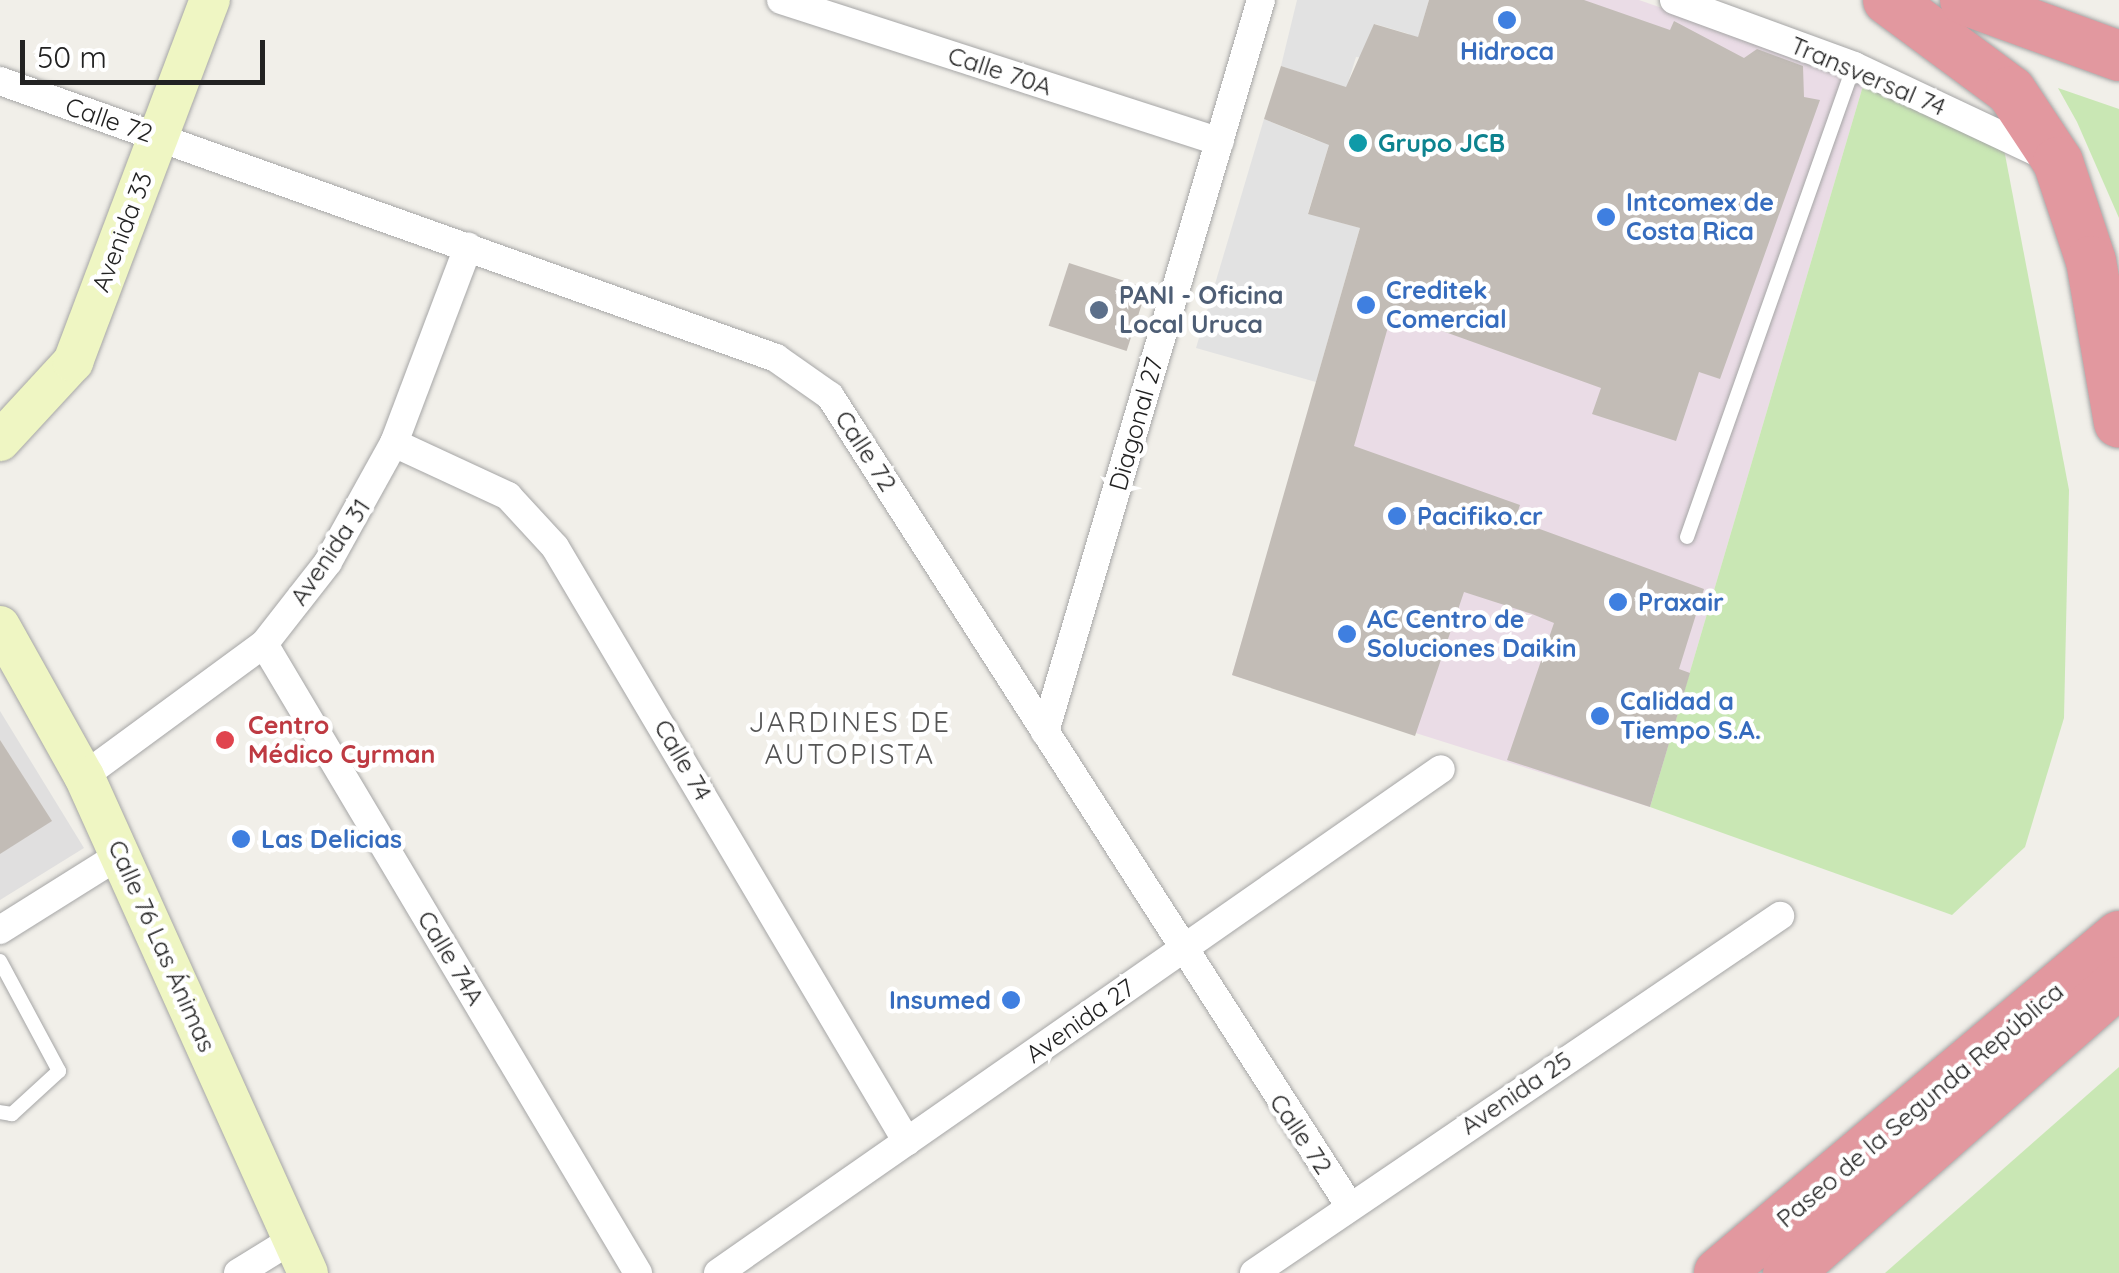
<!DOCTYPE html>
<html>
<head>
<meta charset="utf-8">
<style>
	body { margin:0 }
	#map { position:relative; width:2119px; height:1273px; overflow:hidden; background:#f1efe9; font-family:Quicksand,sans-serif }
	div>[style] { position:absolute }
	.residential>* { inset:0; background:#e0dfdf }
	.industrial>* { inset:0; background:#eadce6 }
	.grass>* { inset:0; background:#c9e7b4 }
	.parking>* { inset:0; background:#e2e2e2 }
	.building>* { inset:0; background:#c2bcb6; transform-origin:0 0 }
	.roads { filter:drop-shadow(0 0 2px #a6a6a6) drop-shadow(0 0 2px #a6a6a6) }
	.lane>* { height:14px; margin:-7px; padding:0 7px; transform-origin:7px; border-radius:7px; background:#fff }
	.street>* { height:28px; margin:-14px; padding:0 14px; transform-origin:14px; border-radius:14px; background:#fff }
	.secondary>* { height:40px; margin:-20px; padding:0 20px; transform-origin:20px; border-radius:20px; background:#eff6c3 }
	.highway>* { height:50px; margin:-25px; padding:0 25px; transform-origin:25px; border-radius:25px; background:#e2989f }
	.dots>* { width:28px; height:28px; translate:-50% -50%; box-sizing:border-box; border:5px solid #fff; border-radius:50% }
	span { translate:-50% -50%; white-space:nowrap; text-align:center; line-height:1.15; -webkit-text-stroke:9px #fff; paint-order:stroke }
	.shop-label { font-size:25px; color:#366cbe; font-weight:700 }
	.left { translate:0 -50%; text-align:left }
	.right { translate:-100% -50%; text-align:right }
	.street-label { font-size:25px; color:#222 }
	.culture-label { font-size:25px; color:#0d838f; font-weight:700 }
	.service-label { font-size:25px; color:#4e5e75; font-weight:700 }
	.health-label { font-size:25px; color:#be3a42; font-weight:700 }
	.neighbourhood-label { font-size:28px; color:#555; letter-spacing:2.5px }
	.scale { position:absolute; left:20px; top:40px; width:245px; height:45px; box-sizing:border-box; border:5px solid #222; border-top:0; padding-left:12px; font-size:30px; line-height:35px; white-space:nowrap; color:#222; -webkit-text-stroke:8px #fff; paint-order:stroke }
</style>
</head>
<body>
<div id="map">
	<div class="residential">
		<div style="clip-path:polygon(0 711px,84px 848px,0 900px)"></div>
	</div>
	<div class="industrial">
		<div style="clip-path:polygon(1431px 0,1639px 0,1865px 79px,1650px 807px,1232px 675px)"></div>
	</div>
	<div class="grass">
		<div style="clip-path:polygon(1865px 79px,2003px 144px,2069px 490px,2064px 718px,2025px 847px,1952px 915px,1650px 807px)"></div>
		<div style="clip-path:polygon(2058px 88px,2119px 109px,2119px 218px,2077px 122px)"></div>
		<div style="clip-path:polygon(2119px 1067px,2119px 1273px,1885px 1273px)"></div>
	</div>
	<div class="parking">
		<div style="clip-path:polygon(1297px 0,1429px 0,1408px 72px,1399px 69px,1409px 34px,1375px 24px,1364px 58px,1356px 57px,1308px 213px,1360px 228px,1316px 382px,1196px 348px,1264px 119px,1315px 140px,1339px 86px,1281px 66px)"></div>
	</div>
	<div class="building">
		<div style="clip-path:polygon(1429px 0,1584px 0,1670px 30px,1674px 21px,1744px 58px,1757px 49px,1803px 66px,1804px 97px,1820px 100px,1720px 379px,1699px 372px,1676px 441px,1592px 414px,1601px 388px,1392px 313px,1354px 446px,1520px 505px,1515px 520px,1704px 589px,1679px 669px,1690px 673px,1650px 807px,1507px 760px,1554px 623px,1532px 614px,1464px 592px,1415px 736px,1232px 675px,1360px 228px,1308px 214px,1329px 145px,1264px 119px,1281px 66px,1346px 87px,1374px 24px,1418px 37px)"></div>
		<div style="left:1069px;top:263px;width:82px;height:66px;rotate:18deg"></div>
		<div style="clip-path:polygon(0 740px,52px 821px,0 854px)"></div>
	</div>
	<div class="roads">
		<div class="lane">
			<div style="left:1687px;top:537px;width:500px;rotate:-70.5deg"></div>
			<div style="left:0;top:961px;width:125px;rotate:61.8deg"></div>
			<div style="left:59px;top:1071px;width:64px;rotate:137.5deg"></div>
			<div style="left:12px;top:1114px;width:12px;rotate:-171deg"></div>
		</div>
		<div class="street">
			<div style="left:781px;top:0;width:461px;rotate:17.9deg"></div>
			<div style="left:1674px;top:0;width:192px;rotate:20.1deg"></div>
			<div style="left:1854px;top:66px;width:211px;rotate:25.2deg"></div>
			<div style="left:0;top:81px;width:824px;rotate:19.64deg"></div>
			<div style="left:776px;top:358px;width:66px;rotate:35.1deg"></div>
			<div style="left:830px;top:396px;width:961px;rotate:57.32deg"></div>
			<div style="left:394px;top:443px;width:126px;rotate:24.9deg"></div>
			<div style="left:508px;top:496px;width:69px;rotate:47.3deg"></div>
			<div style="left:555px;top:547px;width:691px;rotate:59.39deg"></div>
			<div style="left:264px;top:644px;width:732px;rotate:59.26deg"></div>
			<div style="left:1045px;top:732px;width:763px;rotate:-73.56deg"></div>
			<div style="left:84px;top:776px;width:223px;rotate:-36.3deg"></div>
			<div style="left:264px;top:644px;width:104px;rotate:-52deg"></div>
			<div style="left:328px;top:562px;width:136px;rotate:-61deg"></div>
			<div style="left:394px;top:443px;width:210px;rotate:-69.3deg"></div>
			<div style="left:0;top:930px;width:143px;rotate:-32.1deg"></div>
			<div style="left:238px;top:1273px;width:65px;rotate:-31.7deg"></div>
			<div style="left:718px;top:1273px;width:881px;rotate:-34.88deg"></div>
			<div style="left:1254px;top:1273px;width:636px;rotate:-34.17deg"></div>
		</div>
		<div class="secondary">
			<div style="left:0;top:441px;width:108px;rotate:-47.3deg"></div>
			<div style="left:73px;top:362px;width:387px;rotate:-69.3deg"></div>
			<div style="left:0;top:626px;width:172px;rotate:60.8deg"></div>
			<div style="left:84px;top:776px;width:545px;rotate:65.74deg"></div>
		</div>
		<div class="highway">
			<div style="left:1888px;top:0;width:153px;rotate:36.5deg"></div>
			<div style="left:2011px;top:91px;width:85px;rotate:56.5deg"></div>
			<div style="left:2058px;top:162px;width:104px;rotate:71.6deg"></div>
			<div style="left:2091px;top:261px;width:164px;rotate:80.2deg"></div>
			<div style="left:1965px;top:0;width:164px;rotate:20deg"></div>
			<div style="left:1719px;top:1273px;width:523px;rotate:-40.11deg"></div>
			<div style="left:1788px;top:1273px;width:441px;rotate:-41.3deg"></div>
		</div>
	</div>
	<div class="dots">
		<div style="left:1507px;top:20px;background:#3f7fe0"></div>
		<div style="left:1358px;top:143px;background:#0f9aa8"></div>
		<div style="left:1606px;top:217px;background:#3f7fe0"></div>
		<div style="left:1366px;top:305px;background:#3f7fe0"></div>
		<div style="left:1099px;top:310px;background:#5c6f8a"></div>
		<div style="left:1397px;top:516px;background:#3f7fe0"></div>
		<div style="left:1618px;top:602px;background:#3f7fe0"></div>
		<div style="left:1347px;top:634px;background:#3f7fe0"></div>
		<div style="left:1600px;top:716px;background:#3f7fe0"></div>
		<div style="left:225px;top:740px;background:#e0444e"></div>
		<div style="left:241px;top:839px;background:#3f7fe0"></div>
		<div style="left:1011px;top:1000px;background:#3f7fe0"></div>
	</div>
	<div class="shop-label">
		<span style="left:1507px;top:51px">Hidroca</span>
		<span class="left" style="left:1626px;top:217px">Intcomex de<br>Costa Rica</span>
		<span class="left" style="left:1386px;top:305px">Creditek<br>Comercial</span>
		<span class="left" style="left:1417px;top:516px">Pacifiko.cr</span>
		<span class="left" style="left:1638px;top:602px">Praxair</span>
		<span class="left" style="left:1367px;top:634px">AC Centro de<br>Soluciones Daikin</span>
		<span class="left" style="left:1620px;top:716px">Calidad a<br>Tiempo S.A.</span>
		<span class="left" style="left:261px;top:839px">Las Delicias</span>
		<span class="right" style="left:991px;top:1000px">Insumed</span>
	</div>
	<div class="street-label">
		<span style="left:1000px;top:71px;rotate:18deg">Calle 70A</span>
		<span style="left:1868px;top:76px;rotate:23deg">Transversal 74</span>
		<span style="left:109px;top:120px;rotate:19deg">Calle 72</span>
		<span style="left:122px;top:232px;rotate:-69deg">Avenida 33</span>
		<span style="left:1136px;top:424px;rotate:-74deg">Diagonal 27</span>
		<span style="left:866px;top:451px;rotate:57deg">Calle 72</span>
		<span style="left:330px;top:552px;rotate:-56deg">Avenida 31</span>
		<span style="left:683px;top:760px;rotate:60deg">Calle 74</span>
		<span style="left:162px;top:946px;rotate:66deg">Calle 76 Las Ánimas</span>
		<span style="left:451px;top:958px;rotate:59deg">Calle 74A</span>
		<span style="left:1080px;top:1021px;rotate:-35deg">Avenida 27</span>
		<span style="left:1516px;top:1093px;rotate:-34deg">Avenida 25</span>
		<span style="left:1920px;top:1105px;rotate:-40deg">Paseo de la Segunda República</span>
		<span style="left:1301px;top:1134px;rotate:56deg">Calle 72</span>
	</div>
	<div class="culture-label">
		<span class="left" style="left:1378px;top:143px">Grupo JCB</span>
	</div>
	<div class="service-label">
		<span class="left" style="left:1119px;top:310px">PANI - Oficina<br>Local Uruca</span>
	</div>
	<div class="health-label">
		<span class="left" style="left:248px;top:740px">Centro<br>Médico Cyrman</span>
	</div>
	<div class="neighbourhood-label">
		<span style="left:850px;top:738px">JARDINES DE<br>AUTOPISTA</span>
	</div>
	<div class="scale">50 m</div>
</div>
</body>
</html>
